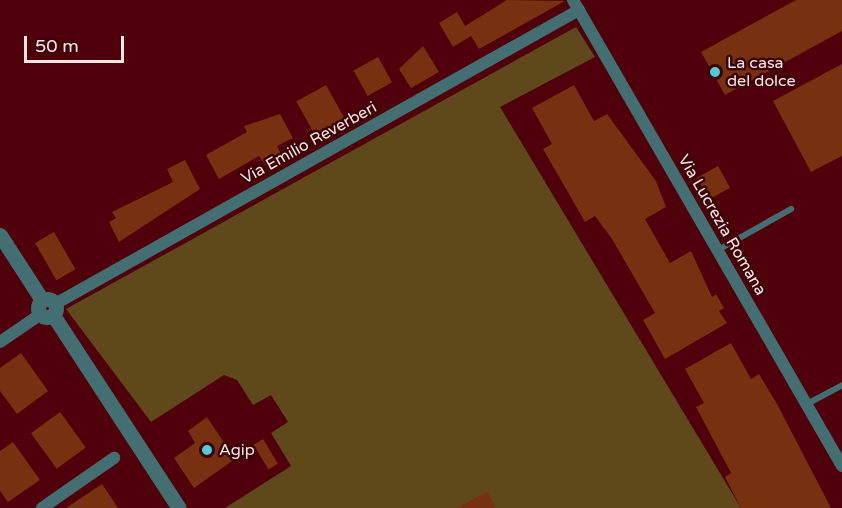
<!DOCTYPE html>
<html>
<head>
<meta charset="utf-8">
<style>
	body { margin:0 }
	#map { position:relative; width:842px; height:508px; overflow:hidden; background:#4f000a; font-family:"Varela Round",sans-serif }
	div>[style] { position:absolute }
	.green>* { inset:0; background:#5f4819 }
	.building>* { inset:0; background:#783110; transform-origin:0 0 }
	.service>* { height:6px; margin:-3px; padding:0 3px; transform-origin:3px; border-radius:3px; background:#436f73 }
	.minor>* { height:12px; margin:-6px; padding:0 6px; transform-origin:6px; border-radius:6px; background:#436f73 }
	.tertiary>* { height:15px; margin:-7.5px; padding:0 7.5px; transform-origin:7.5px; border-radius:7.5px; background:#436f73 }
	.tertiary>.ring { margin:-7.5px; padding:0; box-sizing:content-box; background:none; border:15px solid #436f73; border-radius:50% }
	.dots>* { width:16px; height:16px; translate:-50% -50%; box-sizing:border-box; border:3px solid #3c0308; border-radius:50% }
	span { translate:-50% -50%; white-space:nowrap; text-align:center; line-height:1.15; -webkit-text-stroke:5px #3c0308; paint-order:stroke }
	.poi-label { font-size:16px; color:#fbe7e6 }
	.left { translate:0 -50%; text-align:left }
	.street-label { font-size:16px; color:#fbe7e6 }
	.scale { position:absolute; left:24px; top:36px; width:100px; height:27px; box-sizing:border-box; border:3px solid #fbe7e6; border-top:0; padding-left:8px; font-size:18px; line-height:21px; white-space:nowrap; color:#fbe7e6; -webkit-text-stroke:4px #3c0308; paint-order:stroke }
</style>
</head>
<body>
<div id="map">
	<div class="green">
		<div style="clip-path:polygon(576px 27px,595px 57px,500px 107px,741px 508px,225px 508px,291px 466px,271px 433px,288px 422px,271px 395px,253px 405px,237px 380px,224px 375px,151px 422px,66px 309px)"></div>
	</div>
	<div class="building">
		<div style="clip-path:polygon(507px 0,565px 1px,479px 49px,471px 36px,453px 47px,439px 23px,457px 12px,465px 26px)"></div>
		<div style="clip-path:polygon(796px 0,842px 0,842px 31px,725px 95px,701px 52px)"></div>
		<div style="clip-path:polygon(423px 46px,439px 72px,411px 88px,399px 69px)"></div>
		<div style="left:378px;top:57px;width:29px;height:28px;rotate:61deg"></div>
		<div style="clip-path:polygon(842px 64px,842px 156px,811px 172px,773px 101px)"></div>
		<div style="left:326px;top:85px;width:45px;height:34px;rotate:61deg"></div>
		<div style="clip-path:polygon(574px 85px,594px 121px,607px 114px,656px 181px,666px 207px,645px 219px,670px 263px,691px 251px,712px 297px,716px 294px,724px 308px,719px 311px,727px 323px,665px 359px,643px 320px,655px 313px,612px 239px,595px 216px,585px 222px,543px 149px,552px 144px,532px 108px)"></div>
		<div style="clip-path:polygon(280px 114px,293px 138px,277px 146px,282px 156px,265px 165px,259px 156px,219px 179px,206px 155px,247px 132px,244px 126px)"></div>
		<div style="clip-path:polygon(185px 160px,200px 189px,119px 242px,109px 222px,116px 218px,112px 212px,173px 182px,167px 169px)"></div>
		<div style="left:718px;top:166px;width:25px;height:24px;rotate:61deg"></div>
		<div style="left:54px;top:232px;width:43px;height:22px;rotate:60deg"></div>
		<div style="clip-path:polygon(731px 343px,751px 379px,759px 374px,777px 404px,831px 508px,741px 508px,725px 477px,731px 473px,696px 407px,704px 403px,685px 369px)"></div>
		<div style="clip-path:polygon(21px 353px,48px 391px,17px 414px,0 391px,0 368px)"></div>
		<div style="left:60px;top:412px;width:44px;height:36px;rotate:54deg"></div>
		<div style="clip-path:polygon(207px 417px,235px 459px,194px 488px,174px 458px,195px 443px,188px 431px)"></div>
		<div style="left:263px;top:439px;width:29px;height:11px;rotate:59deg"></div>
		<div style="clip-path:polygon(13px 442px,40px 480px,8px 502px,0 491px,0 451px)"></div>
		<div style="clip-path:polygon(102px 484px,118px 508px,66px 508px)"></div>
		<div style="clip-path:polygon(487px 492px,496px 508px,457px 508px)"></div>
	</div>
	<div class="service">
		<div style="left:718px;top:250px;width:84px;rotate:-29.3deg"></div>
		<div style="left:807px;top:404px;width:40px;rotate:-28deg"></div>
	</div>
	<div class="minor">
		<div style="left:573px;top:0;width:538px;rotate:60deg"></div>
		<div style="left:55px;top:304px;width:601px;rotate:-29.3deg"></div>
		<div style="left:0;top:342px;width:50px;rotate:-34.3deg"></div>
		<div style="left:42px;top:508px;width:88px;rotate:-34.8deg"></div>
	</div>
	<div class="tertiary">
		<div style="left:0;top:235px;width:77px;rotate:57.1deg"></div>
		<div class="ring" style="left:38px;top:299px;width:3px;height:3px"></div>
		<div style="left:53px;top:315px;width:230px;rotate:56.9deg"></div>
	</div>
	<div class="dots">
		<div style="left:715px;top:72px;background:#52ccd5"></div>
		<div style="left:207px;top:450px;background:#52ccd5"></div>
	</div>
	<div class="poi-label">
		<span class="left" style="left:727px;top:72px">La casa<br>del dolce</span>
		<span class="left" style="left:219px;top:450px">Agip</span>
	</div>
	<div class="street-label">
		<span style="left:309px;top:143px;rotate:-29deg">Via Emilio Reverberi</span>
		<span style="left:722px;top:225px;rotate:60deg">Via Lucrezia Romana</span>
	</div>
	<div class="scale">50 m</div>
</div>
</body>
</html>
